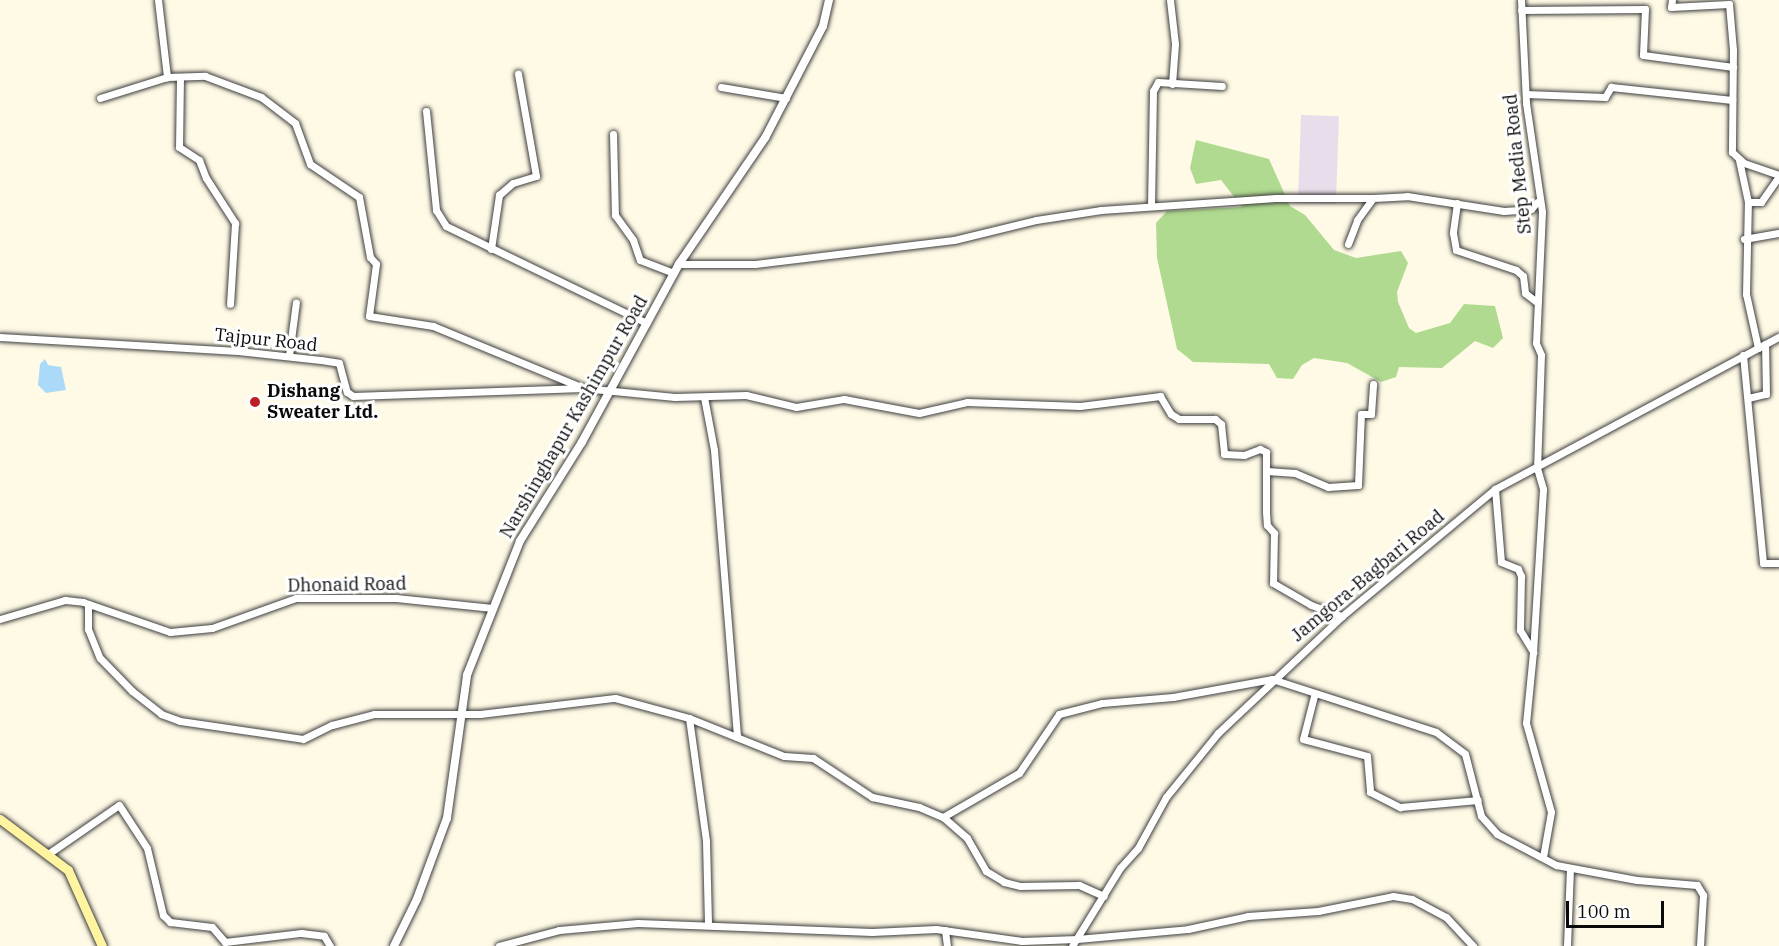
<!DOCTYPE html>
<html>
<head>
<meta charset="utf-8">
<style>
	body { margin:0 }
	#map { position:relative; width:1779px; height:946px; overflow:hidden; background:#fffae6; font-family:"IBM Plex Serif",serif }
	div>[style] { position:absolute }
	.industrial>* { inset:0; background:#e8ddea; transform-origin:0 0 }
	.forest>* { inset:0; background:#b0da8f }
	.water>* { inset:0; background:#aadaf7 }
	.roads { filter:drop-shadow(0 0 2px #3d3d3d) drop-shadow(0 0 2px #3d3d3d) }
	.minor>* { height:7px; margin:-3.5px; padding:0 3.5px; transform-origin:3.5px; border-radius:3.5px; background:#fff }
	.tertiary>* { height:8px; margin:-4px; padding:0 4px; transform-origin:4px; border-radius:4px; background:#fff }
	.secondary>* { height:9px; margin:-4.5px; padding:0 4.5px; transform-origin:4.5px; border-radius:4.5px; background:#fff5a1 }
	.dots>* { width:16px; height:16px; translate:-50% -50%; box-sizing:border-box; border:3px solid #fff; border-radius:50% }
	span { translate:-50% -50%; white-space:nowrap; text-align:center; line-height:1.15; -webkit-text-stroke:6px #fff; paint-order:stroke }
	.street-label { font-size:18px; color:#0a0a0a }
	.poi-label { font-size:18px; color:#0a0a0a; font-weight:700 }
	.left { translate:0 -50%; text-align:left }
	.scale { position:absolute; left:1566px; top:901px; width:98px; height:27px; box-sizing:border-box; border:3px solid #0a0a0a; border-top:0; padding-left:8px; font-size:18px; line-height:21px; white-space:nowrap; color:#0a0a0a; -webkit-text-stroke:4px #fff; paint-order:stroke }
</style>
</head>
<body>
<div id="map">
	<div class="industrial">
		<div style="left:1301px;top:115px;width:38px;height:88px;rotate:2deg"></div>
	</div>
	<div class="forest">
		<div style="clip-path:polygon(1196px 140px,1269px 159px,1290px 206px,1305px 215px,1334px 250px,1356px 258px,1401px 251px,1408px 263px,1397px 292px,1398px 302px,1409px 328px,1416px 333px,1450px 323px,1464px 304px,1495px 306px,1503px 338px,1493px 348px,1475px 341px,1442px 368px,1399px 367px,1396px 377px,1381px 382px,1347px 363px,1314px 358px,1302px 365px,1293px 379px,1277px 378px,1269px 364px,1193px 362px,1177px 349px,1157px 258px,1156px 223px,1167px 211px,1242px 207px,1221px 180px,1196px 184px,1190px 168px)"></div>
	</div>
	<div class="water">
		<div style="clip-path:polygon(45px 359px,48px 365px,61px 367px,66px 390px,46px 393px,38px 385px,40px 364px)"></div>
	</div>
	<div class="roads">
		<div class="minor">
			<div style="left:158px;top:0;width:78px;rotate:83.3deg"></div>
			<div style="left:1170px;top:0;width:44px;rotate:83.5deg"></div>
			<div style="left:1175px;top:44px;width:40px;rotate:94.3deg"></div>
			<div style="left:1521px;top:0;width:103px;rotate:87.2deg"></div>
			<div style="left:1526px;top:103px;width:110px;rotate:81.6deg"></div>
			<div style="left:1542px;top:212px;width:131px;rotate:92.6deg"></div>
			<div style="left:1536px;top:343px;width:13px;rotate:67deg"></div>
			<div style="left:1541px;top:355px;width:113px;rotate:92deg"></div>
			<div style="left:1537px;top:468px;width:22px;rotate:74deg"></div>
			<div style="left:1543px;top:489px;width:163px;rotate:93.5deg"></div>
			<div style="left:1672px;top:0;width:7px;rotate:98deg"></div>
			<div style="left:1671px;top:7px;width:58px;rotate:-3deg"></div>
			<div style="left:1729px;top:4px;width:46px;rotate:85deg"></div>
			<div style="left:1733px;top:50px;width:102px;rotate:90.6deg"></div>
			<div style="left:1732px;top:152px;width:16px;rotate:43deg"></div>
			<div style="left:1744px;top:163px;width:37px;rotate:19deg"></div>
			<div style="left:1521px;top:10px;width:124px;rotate:-0.5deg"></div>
			<div style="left:1645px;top:9px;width:46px;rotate:92.5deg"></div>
			<div style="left:1643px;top:55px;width:91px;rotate:7.6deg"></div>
			<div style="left:180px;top:77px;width:70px;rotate:90.8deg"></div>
			<div style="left:179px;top:147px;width:24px;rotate:33deg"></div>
			<div style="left:199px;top:160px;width:19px;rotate:69deg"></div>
			<div style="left:206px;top:178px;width:54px;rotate:57.2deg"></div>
			<div style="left:235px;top:223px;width:81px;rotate:93.5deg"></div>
			<div style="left:721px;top:87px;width:66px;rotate:9.6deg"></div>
			<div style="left:1526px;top:94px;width:79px;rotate:2.2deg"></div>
			<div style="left:1605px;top:97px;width:12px;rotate:-59deg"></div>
			<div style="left:1611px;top:87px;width:122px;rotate:6.1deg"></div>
			<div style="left:100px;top:98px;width:70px;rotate:-17.4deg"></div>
			<div style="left:167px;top:77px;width:38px;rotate:-2deg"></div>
			<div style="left:205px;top:76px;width:60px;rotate:20.6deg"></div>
			<div style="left:261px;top:97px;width:43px;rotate:37.4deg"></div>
			<div style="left:295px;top:123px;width:44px;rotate:69.9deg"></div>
			<div style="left:310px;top:164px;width:59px;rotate:34deg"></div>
			<div style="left:359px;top:197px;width:61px;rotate:79.6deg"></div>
			<div style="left:370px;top:257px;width:9px;rotate:49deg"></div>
			<div style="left:376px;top:264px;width:52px;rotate:97.7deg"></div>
			<div style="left:369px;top:316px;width:65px;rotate:8.9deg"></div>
			<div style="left:433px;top:326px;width:160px;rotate:22.4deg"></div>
			<div style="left:426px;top:111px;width:100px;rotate:84.2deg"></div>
			<div style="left:436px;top:210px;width:19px;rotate:58deg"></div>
			<div style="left:446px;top:226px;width:223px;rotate:25.8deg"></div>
			<div style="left:613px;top:134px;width:81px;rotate:88.6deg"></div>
			<div style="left:615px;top:215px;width:31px;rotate:54deg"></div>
			<div style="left:633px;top:240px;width:21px;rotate:71deg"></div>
			<div style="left:640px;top:260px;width:36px;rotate:21deg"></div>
			<div style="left:1739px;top:160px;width:43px;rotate:77.9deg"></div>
			<div style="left:1457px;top:203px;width:30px;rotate:98deg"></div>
			<div style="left:1453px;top:233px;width:17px;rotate:80deg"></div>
			<div style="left:1456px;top:250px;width:63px;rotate:18.4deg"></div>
			<div style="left:1516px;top:270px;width:9px;rotate:41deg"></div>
			<div style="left:1523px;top:276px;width:17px;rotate:83deg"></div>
			<div style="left:1525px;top:293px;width:16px;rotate:38deg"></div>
			<div style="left:1151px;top:206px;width:115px;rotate:-89deg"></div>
			<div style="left:1153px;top:91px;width:10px;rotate:-61deg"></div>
			<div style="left:1158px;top:82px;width:64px;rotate:3.6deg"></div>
			<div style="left:1744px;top:239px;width:36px;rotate:-10deg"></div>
			<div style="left:1348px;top:244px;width:26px;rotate:-69deg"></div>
			<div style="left:1357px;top:220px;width:27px;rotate:-54deg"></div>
			<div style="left:1373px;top:198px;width:34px;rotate:-3deg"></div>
			<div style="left:1407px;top:196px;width:98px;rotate:8.8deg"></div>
			<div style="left:1504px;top:211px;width:27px;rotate:-4deg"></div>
			<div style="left:1531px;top:209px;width:9px;rotate:-49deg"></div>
			<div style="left:491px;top:249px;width:55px;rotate:-81.6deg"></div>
			<div style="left:499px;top:195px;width:18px;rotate:-41deg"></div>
			<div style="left:513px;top:183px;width:24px;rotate:-17deg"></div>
			<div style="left:536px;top:176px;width:104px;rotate:-100deg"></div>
			<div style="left:679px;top:264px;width:76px"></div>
			<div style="left:755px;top:264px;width:200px;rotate:-6.9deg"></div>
			<div style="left:954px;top:240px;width:84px;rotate:-13.7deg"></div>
			<div style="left:1036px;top:220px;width:66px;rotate:-8.7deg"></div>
			<div style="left:1101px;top:210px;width:175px;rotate:-3.9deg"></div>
			<div style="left:1276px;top:198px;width:97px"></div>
			<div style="left:0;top:337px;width:238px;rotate:3.4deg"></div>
			<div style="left:238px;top:351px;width:83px;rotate:6.2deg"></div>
			<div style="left:321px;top:360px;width:18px;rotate:9deg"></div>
			<div style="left:339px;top:363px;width:30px;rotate:75deg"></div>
			<div style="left:347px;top:392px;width:7px;rotate:34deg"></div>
			<div style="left:353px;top:396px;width:230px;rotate:-2deg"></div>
			<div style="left:583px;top:388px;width:92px;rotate:5.6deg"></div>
			<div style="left:675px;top:397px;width:71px;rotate:-1.6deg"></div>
			<div style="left:746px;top:395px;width:51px;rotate:13.5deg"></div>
			<div style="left:796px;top:407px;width:49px;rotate:-9.5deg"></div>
			<div style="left:844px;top:399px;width:76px;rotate:10.6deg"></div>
			<div style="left:919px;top:413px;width:49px;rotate:-12.9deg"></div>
			<div style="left:967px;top:402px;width:113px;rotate:2deg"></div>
			<div style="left:1080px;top:406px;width:81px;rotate:-7.1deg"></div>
			<div style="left:1160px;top:396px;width:21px;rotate:59deg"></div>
			<div style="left:1171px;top:414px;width:9px;rotate:32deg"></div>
			<div style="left:1179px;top:419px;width:36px"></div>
			<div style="left:1215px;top:419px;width:8px;rotate:40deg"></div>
			<div style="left:1221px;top:424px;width:30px;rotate:84deg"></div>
			<div style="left:1224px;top:454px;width:20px;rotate:3deg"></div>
			<div style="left:1244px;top:455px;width:17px;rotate:-21deg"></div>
			<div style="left:1260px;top:449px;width:7px;rotate:27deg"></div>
			<div style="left:1266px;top:452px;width:60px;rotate:90deg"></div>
			<div style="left:1266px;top:512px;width:13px;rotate:86deg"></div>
			<div style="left:1267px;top:525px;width:11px;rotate:49deg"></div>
			<div style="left:1274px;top:533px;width:50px;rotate:91.1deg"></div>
			<div style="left:1273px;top:583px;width:44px;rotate:30.1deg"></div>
			<div style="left:1311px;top:605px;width:33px;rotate:20deg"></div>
			<div style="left:1758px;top:348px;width:55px;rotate:-102.5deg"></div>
			<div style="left:1746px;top:294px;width:92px;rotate:-88.8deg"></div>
			<div style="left:1748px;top:202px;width:13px"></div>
			<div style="left:1761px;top:202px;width:32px;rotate:-55deg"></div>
			<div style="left:289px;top:355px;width:53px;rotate:-82.5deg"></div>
			<div style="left:1743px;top:355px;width:209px;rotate:84.5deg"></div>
			<div style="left:1763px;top:563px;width:16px"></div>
			<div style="left:704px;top:397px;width:54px;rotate:79.3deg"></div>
			<div style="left:714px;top:450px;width:288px;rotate:85.4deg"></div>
			<div style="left:1748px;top:398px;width:18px;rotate:-13deg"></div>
			<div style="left:1766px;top:394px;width:50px;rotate:-91.1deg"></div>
			<div style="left:1267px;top:471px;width:28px;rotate:4deg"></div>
			<div style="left:1295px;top:473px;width:36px;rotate:23deg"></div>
			<div style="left:1328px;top:487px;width:30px;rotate:-4deg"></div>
			<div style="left:1358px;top:485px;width:71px;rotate:-87.6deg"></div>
			<div style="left:1361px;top:414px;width:10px"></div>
			<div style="left:1371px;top:414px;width:30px;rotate:-86deg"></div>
			<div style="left:1495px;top:489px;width:73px;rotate:85.3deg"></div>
			<div style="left:1501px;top:562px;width:18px;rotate:22deg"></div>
			<div style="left:1518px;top:569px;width:8px;rotate:67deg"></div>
			<div style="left:1521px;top:576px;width:54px;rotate:91.1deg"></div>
			<div style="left:1520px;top:630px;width:26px;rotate:59deg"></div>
			<div style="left:1533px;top:652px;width:71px;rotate:95.6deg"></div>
			<div style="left:1526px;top:723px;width:92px;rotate:74.3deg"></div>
			<div style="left:1551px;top:812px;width:46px;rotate:100.1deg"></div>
			<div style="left:88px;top:604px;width:25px;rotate:90deg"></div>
			<div style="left:88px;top:629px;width:31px;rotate:68deg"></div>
			<div style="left:100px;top:658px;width:46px;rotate:45.9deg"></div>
			<div style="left:132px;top:691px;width:37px;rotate:38deg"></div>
			<div style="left:161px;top:714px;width:20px;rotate:20deg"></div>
			<div style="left:180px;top:721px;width:124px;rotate:8.3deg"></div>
			<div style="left:303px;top:739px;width:32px;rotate:-26deg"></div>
			<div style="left:332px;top:725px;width:43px;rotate:-14.7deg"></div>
			<div style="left:374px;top:714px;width:106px"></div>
			<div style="left:480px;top:714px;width:136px;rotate:-6.8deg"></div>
			<div style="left:615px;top:698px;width:77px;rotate:15.1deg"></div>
			<div style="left:689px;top:718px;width:102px;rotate:21.8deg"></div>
			<div style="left:784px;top:756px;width:29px;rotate:4deg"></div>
			<div style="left:813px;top:758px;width:71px;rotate:33.5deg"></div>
			<div style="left:872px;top:797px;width:48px;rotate:12deg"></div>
			<div style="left:919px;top:807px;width:26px;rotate:23deg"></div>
			<div style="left:943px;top:817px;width:32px;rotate:41deg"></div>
			<div style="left:967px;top:838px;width:38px;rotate:60deg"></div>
			<div style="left:986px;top:871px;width:21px;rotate:31deg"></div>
			<div style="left:1004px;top:882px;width:16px;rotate:14deg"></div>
			<div style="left:1020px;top:886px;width:59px;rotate:-1deg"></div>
			<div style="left:1079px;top:885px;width:27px;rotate:24deg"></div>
			<div style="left:0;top:619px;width:68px;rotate:-16.3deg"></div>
			<div style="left:65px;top:600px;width:18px;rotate:6deg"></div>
			<div style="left:83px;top:602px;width:92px;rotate:19deg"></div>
			<div style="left:170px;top:632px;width:42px;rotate:-5.4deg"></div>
			<div style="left:212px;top:628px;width:89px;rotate:-19.7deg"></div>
			<div style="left:296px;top:598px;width:100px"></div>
			<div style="left:396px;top:598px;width:97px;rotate:5.9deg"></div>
			<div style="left:1314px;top:696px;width:44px;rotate:104.3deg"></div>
			<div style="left:1303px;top:739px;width:66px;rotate:14.9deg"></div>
			<div style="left:1367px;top:756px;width:36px;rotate:85deg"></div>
			<div style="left:1370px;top:792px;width:34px;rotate:27deg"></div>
			<div style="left:1400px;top:807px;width:78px;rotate:-5.1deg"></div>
			<div style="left:689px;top:718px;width:124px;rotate:82.1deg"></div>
			<div style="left:706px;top:841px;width:83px;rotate:88.6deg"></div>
			<div style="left:943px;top:817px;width:88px;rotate:-30.1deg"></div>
			<div style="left:1019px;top:773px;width:71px;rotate:-55.9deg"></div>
			<div style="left:1059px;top:714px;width:44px;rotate:-14.3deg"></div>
			<div style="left:1102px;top:703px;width:71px;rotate:-4.8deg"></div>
			<div style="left:1173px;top:697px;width:101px;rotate:-10.3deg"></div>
			<div style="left:1272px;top:679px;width:172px;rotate:17.9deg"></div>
			<div style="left:1436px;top:732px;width:36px;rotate:37deg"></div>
			<div style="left:1465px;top:754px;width:64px;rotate:75.5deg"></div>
			<div style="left:1481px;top:816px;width:24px;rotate:48deg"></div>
			<div style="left:1497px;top:834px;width:67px;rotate:27.7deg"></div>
			<div style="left:1556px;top:865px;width:82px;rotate:10.5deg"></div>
			<div style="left:1637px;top:880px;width:60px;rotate:4.8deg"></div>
			<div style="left:1697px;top:885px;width:12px;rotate:59deg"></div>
			<div style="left:1703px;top:895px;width:51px;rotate:93.4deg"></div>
			<div style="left:48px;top:854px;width:86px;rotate:-34.6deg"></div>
			<div style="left:119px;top:805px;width:51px;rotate:56.9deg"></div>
			<div style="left:147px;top:848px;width:69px;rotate:76.6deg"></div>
			<div style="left:163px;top:915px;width:10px;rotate:45deg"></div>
			<div style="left:170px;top:922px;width:42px;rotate:6.8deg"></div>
			<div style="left:212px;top:927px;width:20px;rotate:49deg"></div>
			<div style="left:225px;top:942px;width:77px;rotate:-6.8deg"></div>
			<div style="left:301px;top:933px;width:23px;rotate:7deg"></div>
			<div style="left:324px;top:936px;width:12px;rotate:59deg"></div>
			<div style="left:945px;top:930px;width:16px;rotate:83deg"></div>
			<div style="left:499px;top:946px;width:62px;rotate:-14.9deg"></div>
			<div style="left:559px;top:930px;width:79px;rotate:-5.1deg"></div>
			<div style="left:638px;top:923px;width:234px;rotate:2.2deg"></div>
			<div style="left:872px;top:932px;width:64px;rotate:-2.7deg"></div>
			<div style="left:936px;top:929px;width:87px;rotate:7.9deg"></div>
			<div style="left:1022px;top:941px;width:55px;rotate:-2.1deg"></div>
			<div style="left:1077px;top:939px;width:111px;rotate:-5.1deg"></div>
			<div style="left:1188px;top:929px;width:61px;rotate:-12.2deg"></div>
			<div style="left:1248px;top:916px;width:70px;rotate:-4.1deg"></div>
			<div style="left:1318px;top:911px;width:76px;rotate:-11.3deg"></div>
			<div style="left:1393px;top:896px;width:19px;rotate:9deg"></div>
			<div style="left:1412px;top:899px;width:38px;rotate:28deg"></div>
			<div style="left:1446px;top:917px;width:40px;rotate:47deg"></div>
			<div style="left:1072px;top:946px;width:92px;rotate:-58.4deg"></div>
			<div style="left:1120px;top:868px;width:27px;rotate:-48deg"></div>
			<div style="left:1138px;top:848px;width:58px;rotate:-61.2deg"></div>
			<div style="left:1166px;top:797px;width:82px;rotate:-50.9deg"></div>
			<div style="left:1218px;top:733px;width:170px;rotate:-43.3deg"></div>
			<div style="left:1342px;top:616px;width:199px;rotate:-39.7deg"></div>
			<div style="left:1495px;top:489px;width:322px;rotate:-28.2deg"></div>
			<div style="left:1567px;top:946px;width:77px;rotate:-87.8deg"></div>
		</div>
		<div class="tertiary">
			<div style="left:394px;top:946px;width:52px;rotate:-63.9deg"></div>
			<div style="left:417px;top:899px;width:86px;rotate:-69.7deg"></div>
			<div style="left:447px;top:818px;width:144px;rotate:-82deg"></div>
			<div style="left:467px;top:675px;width:144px;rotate:-68.4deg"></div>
			<div style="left:520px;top:541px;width:117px;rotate:-57.9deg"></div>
			<div style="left:582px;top:442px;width:203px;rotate:-61.4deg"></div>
			<div style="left:679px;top:264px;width:153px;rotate:-55.7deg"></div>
			<div style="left:765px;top:138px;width:126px;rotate:-62.6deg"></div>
			<div style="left:823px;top:26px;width:27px;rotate:-77deg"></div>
		</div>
		<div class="secondary">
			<div style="left:0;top:819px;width:85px;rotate:36.9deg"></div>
			<div style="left:68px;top:870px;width:83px;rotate:65.9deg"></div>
		</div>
	</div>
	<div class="dots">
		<div style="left:255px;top:402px;background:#bc2026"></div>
	</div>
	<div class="street-label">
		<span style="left:1518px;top:164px;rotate:-96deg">Step Media Road</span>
		<span style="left:266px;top:340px;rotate:6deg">Tajpur Road</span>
		<span style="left:574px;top:417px;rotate:-60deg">Narshinghapur Kashimpur Road</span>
		<span style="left:1368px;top:576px;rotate:-40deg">Jamgora-Bagbari Road</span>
		<span style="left:347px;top:585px;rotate:-1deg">Dhonaid Road</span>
	</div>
	<div class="poi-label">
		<span class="left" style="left:267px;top:402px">Dishang<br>Sweater Ltd.</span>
	</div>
	<div class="scale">100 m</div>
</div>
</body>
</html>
